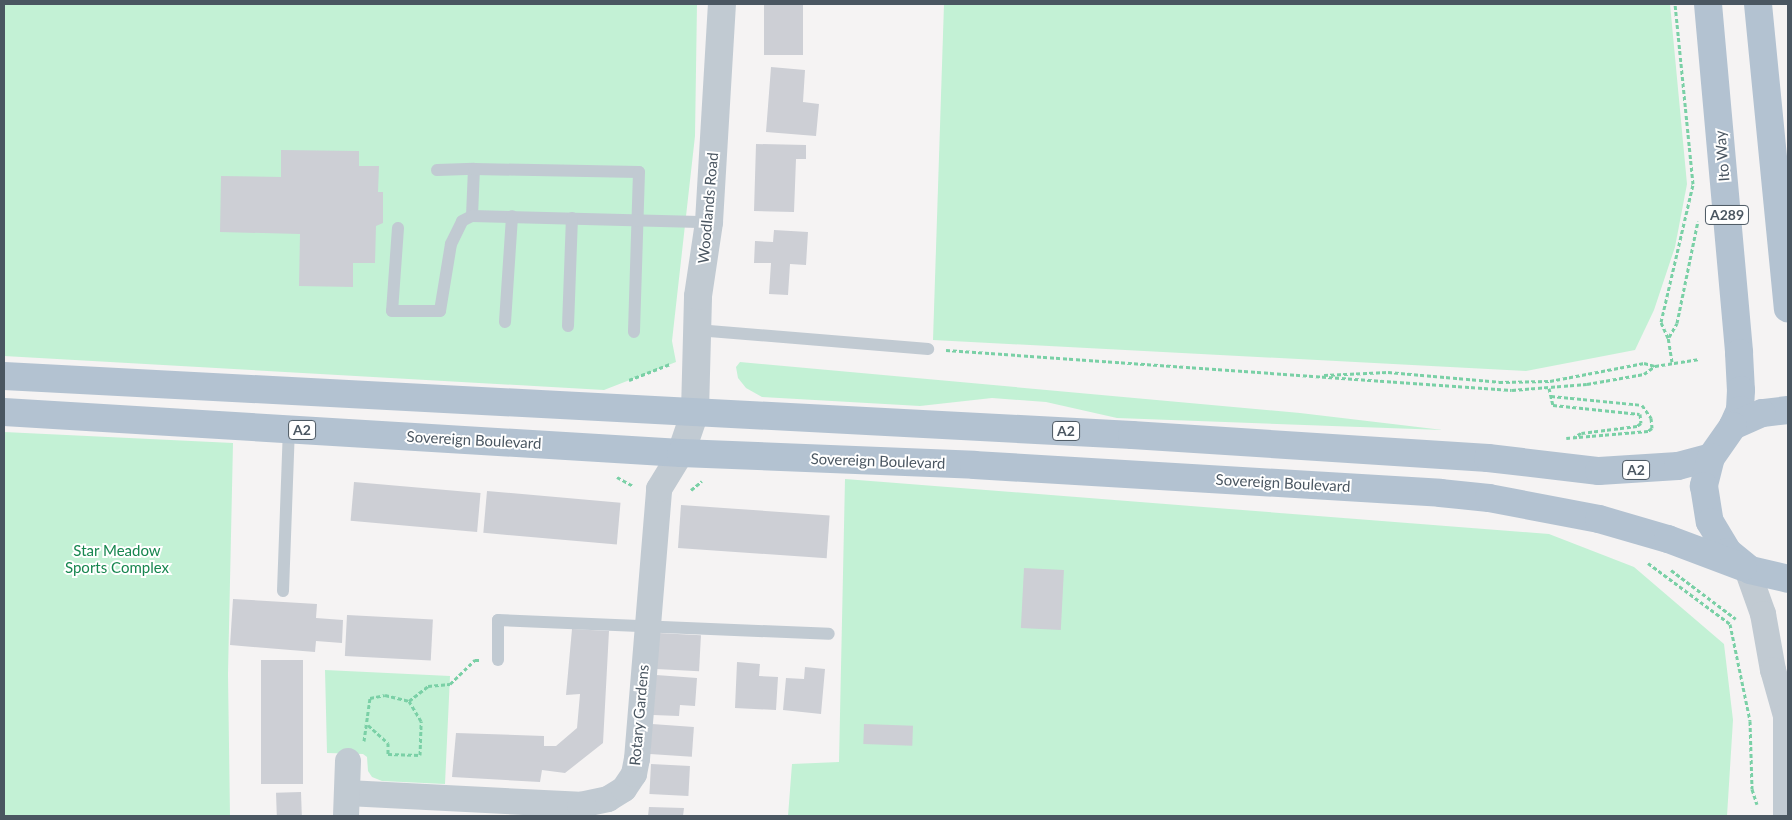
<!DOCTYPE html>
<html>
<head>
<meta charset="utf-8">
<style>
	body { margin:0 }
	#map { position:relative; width:1792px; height:820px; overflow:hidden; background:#f5f3f3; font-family:Lato,sans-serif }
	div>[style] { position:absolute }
	.green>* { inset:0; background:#c3f1d5 }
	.building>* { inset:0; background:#cdcfd5; transform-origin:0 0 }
	.path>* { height:3px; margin-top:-1.5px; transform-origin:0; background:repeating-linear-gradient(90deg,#7ad0a6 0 4px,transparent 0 6.5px) }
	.service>* { height:12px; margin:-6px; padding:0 6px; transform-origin:6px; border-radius:6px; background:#c1cad2 }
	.minor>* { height:26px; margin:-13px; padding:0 13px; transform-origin:13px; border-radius:13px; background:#c1cad2 }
	.tertiary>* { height:28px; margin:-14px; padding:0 14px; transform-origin:14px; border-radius:14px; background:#c1cad2 }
	.primary>* { height:28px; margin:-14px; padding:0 14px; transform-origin:14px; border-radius:14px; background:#b3c2d1 }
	span { translate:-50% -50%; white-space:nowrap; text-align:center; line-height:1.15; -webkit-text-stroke:4px #fff; paint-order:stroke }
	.shield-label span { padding:1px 4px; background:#fff; border:1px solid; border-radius:4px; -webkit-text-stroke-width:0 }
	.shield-label { font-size:14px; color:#4a5661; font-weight:700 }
	.street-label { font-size:15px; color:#4a5661 }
	.park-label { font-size:15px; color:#17864f }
	.frame { position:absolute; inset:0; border:5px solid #4a5661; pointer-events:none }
</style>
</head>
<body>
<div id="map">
	<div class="green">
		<div style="clip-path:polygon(4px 4px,697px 4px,695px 136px,672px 341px,676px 362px,604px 390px,4px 356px)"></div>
		<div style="clip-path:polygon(944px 4px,1670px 4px,1687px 184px,1675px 247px,1654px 310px,1635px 350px,1526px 371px,933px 340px)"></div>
		<div style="clip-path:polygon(740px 362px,1300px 413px,1443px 430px,1117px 418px,1046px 402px,992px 398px,920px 406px,762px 397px,746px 388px,738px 378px,736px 367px)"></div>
		<div style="clip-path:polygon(4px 432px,233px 443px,228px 674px,230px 816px,4px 816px)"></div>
		<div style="clip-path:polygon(845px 479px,1549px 534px,1634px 567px,1724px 644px,1733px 720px,1727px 816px,788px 816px,792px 764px,839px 762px)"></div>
		<div style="clip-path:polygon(325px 670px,450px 676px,445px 784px,382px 781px,372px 777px,368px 771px,367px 757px,363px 754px,327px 753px)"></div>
	</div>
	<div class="building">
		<div style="left:764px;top:4px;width:39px;height:51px"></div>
		<div style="clip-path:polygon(771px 67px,805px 70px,803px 102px,819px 104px,816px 136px,766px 132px)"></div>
		<div style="clip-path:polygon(756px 144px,806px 145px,806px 159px,796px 159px,794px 212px,754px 211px)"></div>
		<div style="clip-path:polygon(281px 150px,359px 151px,359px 166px,379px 166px,378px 192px,383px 192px,383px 223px,376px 226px,375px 263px,353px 263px,353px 287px,299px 286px,300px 234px,220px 232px,221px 176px,281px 177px)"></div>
		<div style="clip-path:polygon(774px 230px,808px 232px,806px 265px,790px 264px,788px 295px,769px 294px,771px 263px,754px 263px,755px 241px,773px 242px)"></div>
		<div style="left:354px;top:482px;width:127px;height:39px;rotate:5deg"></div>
		<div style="left:487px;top:491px;width:134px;height:42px;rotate:5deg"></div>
		<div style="left:681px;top:505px;width:149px;height:43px;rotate:4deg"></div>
		<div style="left:1024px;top:568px;width:40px;height:60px;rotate:3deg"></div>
		<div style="clip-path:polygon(233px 599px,317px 604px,316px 618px,343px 620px,342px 643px,316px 641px,315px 652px,230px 645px)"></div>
		<div style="left:347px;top:615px;width:86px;height:41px;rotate:3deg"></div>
		<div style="clip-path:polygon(572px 629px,609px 631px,603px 743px,565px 773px,542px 770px,540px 782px,452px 777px,456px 733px,544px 736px,544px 746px,556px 746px,577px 728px,580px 694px,566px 695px)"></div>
		<div style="left:658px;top:633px;width:43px;height:36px;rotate:3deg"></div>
		<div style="left:261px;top:660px;width:42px;height:124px"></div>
		<div style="clip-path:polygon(737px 662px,760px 664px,759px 676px,778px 677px,776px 710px,735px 708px)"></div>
		<div style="clip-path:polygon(805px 667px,825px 669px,821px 714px,783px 710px,786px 678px,804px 679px)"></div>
		<div style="clip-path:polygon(656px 675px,697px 678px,695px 706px,680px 705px,679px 716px,653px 715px)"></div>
		<div style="left:652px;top:724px;width:42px;height:30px;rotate:4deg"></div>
		<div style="left:864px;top:724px;width:49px;height:20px;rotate:2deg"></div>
		<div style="left:651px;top:764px;width:39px;height:30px;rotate:3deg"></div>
		<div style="left:301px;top:792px;width:24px;height:25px;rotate:88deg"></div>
		<div style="clip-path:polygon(649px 807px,684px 808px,683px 816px,648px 816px)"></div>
	</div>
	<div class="path">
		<div style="left:1669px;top:337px;width:16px;rotate:-60deg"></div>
		<div style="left:1677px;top:323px;width:104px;rotate:-78.4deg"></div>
		<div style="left:946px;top:350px;width:567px;rotate:4.04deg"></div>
		<div style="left:1512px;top:390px;width:75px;rotate:-4.6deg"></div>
		<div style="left:1587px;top:384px;width:58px;rotate:-10deg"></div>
		<div style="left:1644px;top:374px;width:14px;rotate:-36deg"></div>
		<div style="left:1672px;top:362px;width:24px;rotate:-99deg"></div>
		<div style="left:1668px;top:338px;width:17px;rotate:-114deg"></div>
		<div style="left:1661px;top:322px;width:142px;rotate:-76.9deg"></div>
		<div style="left:1693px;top:184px;width:181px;rotate:-95.7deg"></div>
		<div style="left:1324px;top:375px;width:64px;rotate:-2.7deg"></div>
		<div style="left:1388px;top:372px;width:111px;rotate:5.1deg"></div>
		<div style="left:1499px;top:382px;width:51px;rotate:-1.1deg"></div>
		<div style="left:1550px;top:381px;width:96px;rotate:-10.8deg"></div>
		<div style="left:1644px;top:363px;width:11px;rotate:15deg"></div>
		<div style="left:1655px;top:366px;width:45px;rotate:-9deg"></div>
		<div style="left:629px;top:380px;width:44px;rotate:-21.3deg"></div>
		<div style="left:1549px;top:388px;width:17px;rotate:77deg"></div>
		<div style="left:1553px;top:405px;width:87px;rotate:5.9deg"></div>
		<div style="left:1640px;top:414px;width:9px;rotate:84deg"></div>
		<div style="left:1641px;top:423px;width:5px;rotate:143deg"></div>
		<div style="left:1637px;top:426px;width:56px;rotate:172.9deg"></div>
		<div style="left:1581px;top:433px;width:8px;rotate:150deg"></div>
		<div style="left:1551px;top:396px;width:91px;rotate:5.6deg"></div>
		<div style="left:1642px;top:405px;width:16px;rotate:55deg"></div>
		<div style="left:1651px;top:418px;width:10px;rotate:84deg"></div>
		<div style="left:1652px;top:428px;width:5px;rotate:143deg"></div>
		<div style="left:1648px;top:431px;width:82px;rotate:175.1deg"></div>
		<div style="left:617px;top:477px;width:18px;rotate:29deg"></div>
		<div style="left:691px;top:490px;width:14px;rotate:-39deg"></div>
		<div style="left:1648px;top:563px;width:102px;rotate:36.6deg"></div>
		<div style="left:1730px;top:624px;width:99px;rotate:78.3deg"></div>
		<div style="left:1750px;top:721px;width:68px;rotate:88.3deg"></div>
		<div style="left:1752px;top:789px;width:16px;rotate:72deg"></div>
		<div style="left:1671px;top:570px;width:81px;rotate:37deg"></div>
		<div style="left:368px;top:725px;width:27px;rotate:42deg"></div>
		<div style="left:388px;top:743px;width:11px;rotate:90deg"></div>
		<div style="left:388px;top:754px;width:32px;rotate:2deg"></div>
		<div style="left:420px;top:755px;width:34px;rotate:-88deg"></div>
		<div style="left:421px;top:721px;width:23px;rotate:-121deg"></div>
		<div style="left:364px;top:741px;width:43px;rotate:-82.1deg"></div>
		<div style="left:370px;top:698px;width:15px;rotate:-11deg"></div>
		<div style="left:385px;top:695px;width:25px;rotate:14deg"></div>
		<div style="left:409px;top:701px;width:24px;rotate:-38deg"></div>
		<div style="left:428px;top:686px;width:22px;rotate:-5deg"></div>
		<div style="left:450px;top:684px;width:35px;rotate:-44deg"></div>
		<div style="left:475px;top:660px;width:4px"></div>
	</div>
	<div class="service">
		<div style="left:437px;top:170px;width:37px;rotate:-2deg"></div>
		<div style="left:472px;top:216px;width:47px;rotate:-87.6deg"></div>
		<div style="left:474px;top:169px;width:165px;rotate:1deg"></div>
		<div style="left:639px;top:172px;width:160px;rotate:91.8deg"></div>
		<div style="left:398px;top:228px;width:83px;rotate:94.1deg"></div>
		<div style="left:392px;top:311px;width:48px"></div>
		<div style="left:440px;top:311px;width:68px;rotate:-80.7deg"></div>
		<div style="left:451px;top:244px;width:25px;rotate:-64deg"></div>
		<div style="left:462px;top:221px;width:11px;rotate:-27deg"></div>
		<div style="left:472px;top:216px;width:237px;rotate:1.5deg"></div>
		<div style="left:505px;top:322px;width:106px;rotate:-86.2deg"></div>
		<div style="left:568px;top:326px;width:108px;rotate:-87.9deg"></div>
		<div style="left:697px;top:330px;width:232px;rotate:4.7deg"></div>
		<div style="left:283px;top:591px;width:162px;rotate:-87.9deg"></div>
		<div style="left:498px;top:660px;width:40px;rotate:-90deg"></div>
		<div style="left:498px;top:620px;width:331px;rotate:2.4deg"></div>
	</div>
	<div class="minor">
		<div style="left:1747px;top:569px;width:48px;rotate:70.4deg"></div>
		<div style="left:1763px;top:614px;width:57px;rotate:79.9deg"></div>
		<div style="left:1773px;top:670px;width:48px;rotate:74.2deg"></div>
		<div style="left:1786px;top:716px;width:100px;rotate:90deg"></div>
		<div style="left:347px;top:793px;width:233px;rotate:2.9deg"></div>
		<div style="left:580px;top:805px;width:29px;rotate:-12deg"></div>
		<div style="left:608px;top:799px;width:19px;rotate:-32deg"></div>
		<div style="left:624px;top:789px;width:18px;rotate:-56deg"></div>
		<div style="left:634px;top:774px;width:15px;rotate:-79deg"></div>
		<div style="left:637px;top:759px;width:271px;rotate:-85.3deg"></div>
		<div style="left:659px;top:489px;width:42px;rotate:-58.6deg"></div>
		<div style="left:346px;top:816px;width:55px;rotate:-87.9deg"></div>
	</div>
	<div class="tertiary">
		<div style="left:681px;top:453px;width:43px;rotate:-71.1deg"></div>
		<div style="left:695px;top:412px;width:116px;rotate:-88.5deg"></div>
		<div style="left:698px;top:296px;width:75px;rotate:-81.5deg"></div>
		<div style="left:709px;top:222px;width:218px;rotate:-86.6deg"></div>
	</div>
	<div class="primary">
		<div style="left:1708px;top:4px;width:350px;rotate:84.9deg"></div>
		<div style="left:1739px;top:353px;width:37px;rotate:87deg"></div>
		<div style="left:1741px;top:390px;width:20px;rotate:93deg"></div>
		<div style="left:1740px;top:410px;width:17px;rotate:114deg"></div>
		<div style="left:1758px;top:4px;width:306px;rotate:84.4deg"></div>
		<div style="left:4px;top:376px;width:1130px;rotate:2.99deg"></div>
		<div style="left:1132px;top:435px;width:357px;rotate:3.7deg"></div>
		<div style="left:1488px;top:458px;width:112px;rotate:6.7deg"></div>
		<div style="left:1599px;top:471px;width:79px;rotate:-3.6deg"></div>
		<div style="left:1678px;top:466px;width:34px;rotate:-15deg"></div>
		<div style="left:1788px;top:410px;width:26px;rotate:173deg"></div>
		<div style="left:1762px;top:413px;width:32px;rotate:156deg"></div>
		<div style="left:1733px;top:426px;width:38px;rotate:125deg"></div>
		<div style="left:1711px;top:457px;width:30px;rotate:104deg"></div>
		<div style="left:1704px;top:486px;width:36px;rotate:81deg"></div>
		<div style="left:1710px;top:522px;width:35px;rotate:59deg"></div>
		<div style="left:1728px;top:552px;width:28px;rotate:39deg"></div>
		<div style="left:1750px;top:570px;width:39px;rotate:13deg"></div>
		<div style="left:4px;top:412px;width:678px;rotate:3.47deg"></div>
		<div style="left:681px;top:453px;width:293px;rotate:2.3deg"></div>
		<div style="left:974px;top:465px;width:467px;rotate:3.4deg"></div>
		<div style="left:1440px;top:493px;width:49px;rotate:5.8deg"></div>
		<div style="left:1489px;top:498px;width:112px;rotate:10.8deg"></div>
		<div style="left:1599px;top:519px;width:72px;rotate:16.2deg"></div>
		<div style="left:1668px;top:539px;width:80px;rotate:20.5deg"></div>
	</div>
	<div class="shield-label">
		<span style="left:1727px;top:215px">A289</span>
		<span style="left:302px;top:430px">A2</span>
		<span style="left:1066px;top:431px">A2</span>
		<span style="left:1636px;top:470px">A2</span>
	</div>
	<div class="street-label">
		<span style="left:1722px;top:156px;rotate:-95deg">Ito Way</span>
		<span style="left:708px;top:208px;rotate:-85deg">Woodlands Road</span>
		<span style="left:474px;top:440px;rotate:3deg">Sovereign Boulevard</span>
		<span style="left:878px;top:461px;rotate:2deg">Sovereign Boulevard</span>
		<span style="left:1283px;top:483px;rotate:3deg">Sovereign Boulevard</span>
		<span style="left:639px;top:715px;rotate:-85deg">Rotary Gardens</span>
	</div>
	<div class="park-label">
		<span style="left:117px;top:559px">Star Meadow<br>Sports Complex</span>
	</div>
	<div class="frame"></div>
</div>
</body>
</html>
